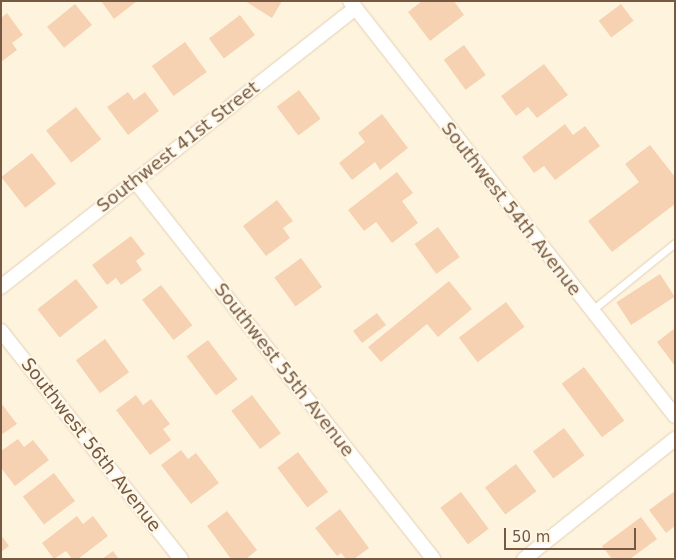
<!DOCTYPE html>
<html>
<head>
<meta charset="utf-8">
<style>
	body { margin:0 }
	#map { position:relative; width:676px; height:560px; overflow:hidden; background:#fef4dd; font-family:"DejaVu Sans",sans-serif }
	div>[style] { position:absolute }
	.building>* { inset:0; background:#f6d2b2; transform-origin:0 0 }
	.roads { filter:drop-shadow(0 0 1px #e3cfb8) drop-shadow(0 0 1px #e3cfb8) }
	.service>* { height:7px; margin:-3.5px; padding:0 3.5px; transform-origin:3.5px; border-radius:3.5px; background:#fff }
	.minor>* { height:14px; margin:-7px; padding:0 7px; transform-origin:7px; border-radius:7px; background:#fff }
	span { translate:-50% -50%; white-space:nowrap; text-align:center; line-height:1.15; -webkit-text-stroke:4px #fff7e5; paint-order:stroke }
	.street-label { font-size:18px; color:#755943 }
	.frame { position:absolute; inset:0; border:2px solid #755943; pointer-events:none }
	.scale { position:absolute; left:504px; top:528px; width:132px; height:22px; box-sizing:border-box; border:2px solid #755943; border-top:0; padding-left:6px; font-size:15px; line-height:18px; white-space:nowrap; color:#755943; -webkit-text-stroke:4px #fff7e5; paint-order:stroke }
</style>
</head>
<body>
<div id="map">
	<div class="building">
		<div style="clip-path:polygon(101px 1px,137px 1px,114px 19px)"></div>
		<div style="clip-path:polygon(245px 1px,282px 1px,272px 18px)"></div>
		<div style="clip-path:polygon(422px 1px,454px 1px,464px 15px,430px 41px,408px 12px)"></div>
		<div style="left:75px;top:4px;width:27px;height:36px;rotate:51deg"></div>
		<div style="left:621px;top:4px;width:21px;height:28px;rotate:53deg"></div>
		<div style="clip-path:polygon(7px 13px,23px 35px,12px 43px,17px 50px,1px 62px,1px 18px)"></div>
		<div style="left:240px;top:15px;width:25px;height:39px;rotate:53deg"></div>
		<div style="left:185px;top:42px;width:37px;height:41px;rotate:54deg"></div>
		<div style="left:464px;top:45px;width:37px;height:25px;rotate:54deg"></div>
		<div style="clip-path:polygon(544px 64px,568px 95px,537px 118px,528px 107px,516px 116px,501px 96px)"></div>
		<div style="left:299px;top:90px;width:36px;height:28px;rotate:53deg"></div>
		<div style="clip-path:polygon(128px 92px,134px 100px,145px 92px,159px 111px,128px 135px,107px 107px)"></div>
		<div style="left:76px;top:107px;width:41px;height:38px;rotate:52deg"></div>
		<div style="clip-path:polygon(382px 114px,408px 148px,380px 170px,375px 162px,352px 180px,339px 163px,365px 142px,358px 133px)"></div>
		<div style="clip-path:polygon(565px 124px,573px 135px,585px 126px,600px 146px,555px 180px,544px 166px,534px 173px,522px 157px)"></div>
		<div style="clip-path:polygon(650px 145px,675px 177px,675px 204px,612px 252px,588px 221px,639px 182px,625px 164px)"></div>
		<div style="left:32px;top:153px;width:39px;height:39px;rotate:52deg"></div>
		<div style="clip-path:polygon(397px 172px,413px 193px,402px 201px,418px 223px,392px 243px,376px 222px,364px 231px,348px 210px)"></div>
		<div style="clip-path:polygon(277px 200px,293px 221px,283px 228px,290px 238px,266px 256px,243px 226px)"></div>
		<div style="left:438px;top:227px;width:37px;height:29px;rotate:54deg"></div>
		<div style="clip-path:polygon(131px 236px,145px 254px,136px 261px,142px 270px,121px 285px,116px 278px,107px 285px,92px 265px)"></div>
		<div style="left:301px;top:258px;width:36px;height:33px;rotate:54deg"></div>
		<div style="left:660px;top:274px;width:27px;height:52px;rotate:57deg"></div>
		<div style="left:76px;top:279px;width:36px;height:49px;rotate:52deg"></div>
		<div style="clip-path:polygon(449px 281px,472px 309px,438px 337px,427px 324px,381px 362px,368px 347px)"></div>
		<div style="left:161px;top:285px;width:51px;height:24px;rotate:52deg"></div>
		<div style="left:506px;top:302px;width:31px;height:59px;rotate:53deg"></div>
		<div style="left:377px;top:313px;width:15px;height:30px;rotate:53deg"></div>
		<div style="clip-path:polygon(675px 328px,675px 366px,657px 342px)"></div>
		<div style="left:105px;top:339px;width:41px;height:36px;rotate:54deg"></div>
		<div style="left:208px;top:340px;width:49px;height:27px;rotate:53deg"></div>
		<div style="left:584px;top:367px;width:67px;height:28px;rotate:53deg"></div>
		<div style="clip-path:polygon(136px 395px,143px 405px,151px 399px,170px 424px,163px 429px,171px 440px,150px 455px,116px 410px)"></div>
		<div style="left:252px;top:395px;width:48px;height:26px;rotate:53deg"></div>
		<div style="clip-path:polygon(1px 403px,17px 424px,1px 435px)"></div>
		<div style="left:564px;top:428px;width:34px;height:39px;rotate:53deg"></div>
		<div style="clip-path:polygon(18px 439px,24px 447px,33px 440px,49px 460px,15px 486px,1px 468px,1px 451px)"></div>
		<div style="clip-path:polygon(181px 450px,188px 459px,196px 453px,219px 483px,191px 504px,161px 465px)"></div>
		<div style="left:298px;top:452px;width:50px;height:26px;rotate:53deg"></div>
		<div style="left:516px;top:464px;width:34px;height:39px;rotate:53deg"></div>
		<div style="left:54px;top:473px;width:35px;height:39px;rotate:53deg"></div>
		<div style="clip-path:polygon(675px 491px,675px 526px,666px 533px,649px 510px)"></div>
		<div style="left:461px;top:492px;width:46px;height:26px;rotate:53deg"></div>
		<div style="clip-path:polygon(340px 509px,369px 548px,354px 559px,346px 559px,341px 553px,337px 556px,315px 528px)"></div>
		<div style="clip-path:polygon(227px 511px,257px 550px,246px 559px,231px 559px,207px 526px)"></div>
		<div style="clip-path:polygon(77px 516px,83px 524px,93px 516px,108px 536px,78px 559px,72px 559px,66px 551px,54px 559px,42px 543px)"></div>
		<div style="clip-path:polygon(641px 517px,657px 539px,630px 559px,612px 559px,602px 546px)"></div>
		<div style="clip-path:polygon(1px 535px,9px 546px,1px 552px)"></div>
		<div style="clip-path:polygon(113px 551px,119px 559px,102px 559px)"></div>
	</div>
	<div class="roads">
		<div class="service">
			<div style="left:591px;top:311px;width:108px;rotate:-39deg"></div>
		</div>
		<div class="minor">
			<div style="left:350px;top:1px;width:527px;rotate:51.93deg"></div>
			<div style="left:135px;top:181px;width:481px;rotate:51.7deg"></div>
			<div style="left:1px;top:287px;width:451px;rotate:-38.2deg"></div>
			<div style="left:1px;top:331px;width:290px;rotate:51.7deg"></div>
			<div style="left:524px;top:559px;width:193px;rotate:-38.5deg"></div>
		</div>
	</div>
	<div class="street-label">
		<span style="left:178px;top:147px;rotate:-38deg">Southwest 41st Street</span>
		<span style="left:511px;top:209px;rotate:52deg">Southwest 54th Avenue</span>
		<span style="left:284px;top:370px;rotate:52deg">Southwest 55th Avenue</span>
		<span style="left:91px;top:445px;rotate:52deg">Southwest 56th Avenue</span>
	</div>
	<div class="frame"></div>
	<div class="scale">50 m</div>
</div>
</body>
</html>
